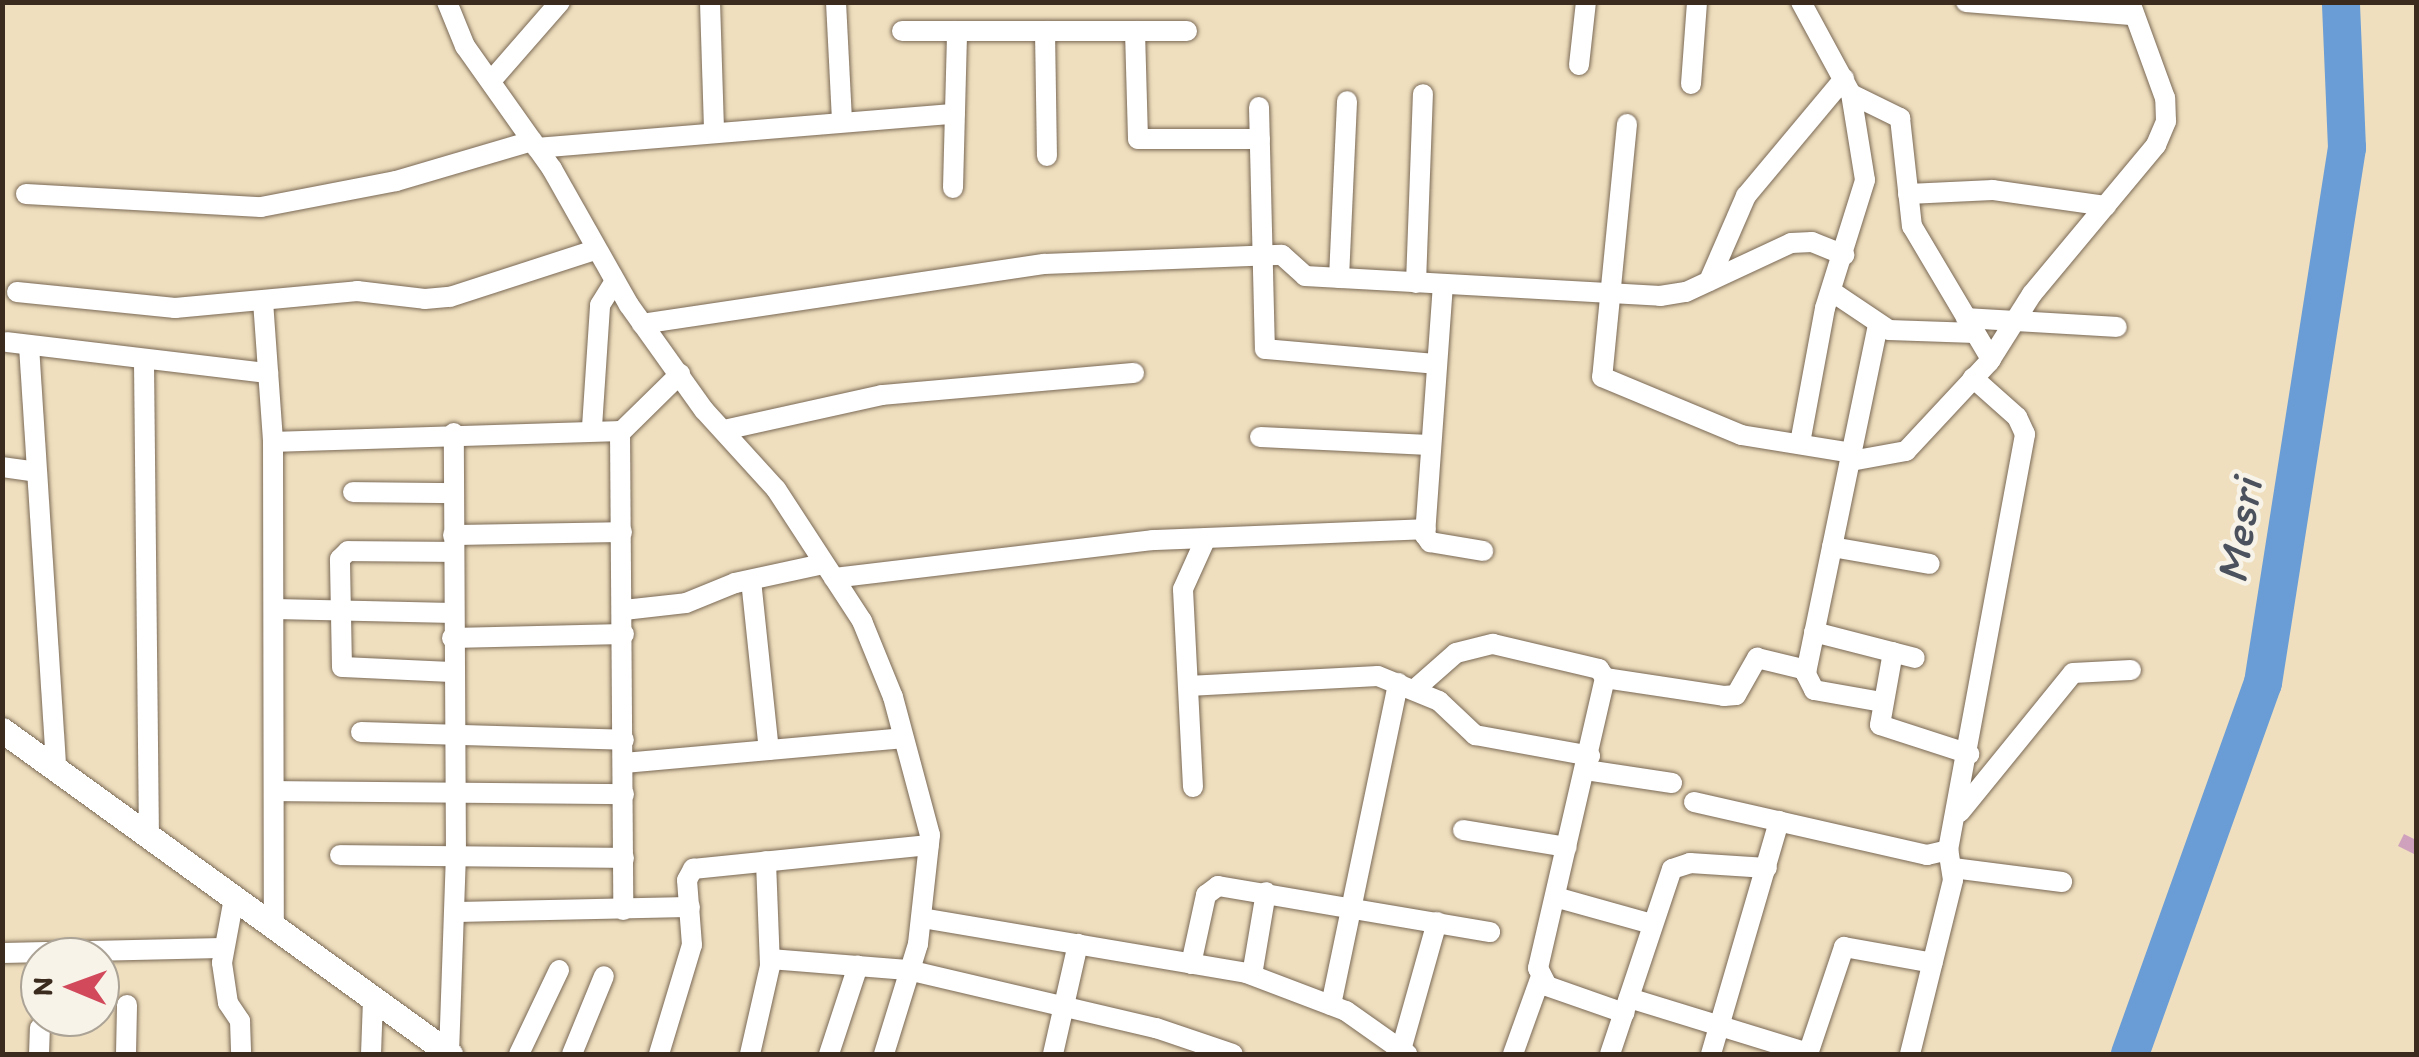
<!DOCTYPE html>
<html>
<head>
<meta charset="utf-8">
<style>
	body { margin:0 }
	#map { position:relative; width:2419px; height:1057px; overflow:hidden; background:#efdfbe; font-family:Itim,sans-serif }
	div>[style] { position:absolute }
	.river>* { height:38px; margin:-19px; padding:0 19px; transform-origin:19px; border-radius:19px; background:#6a9dd5 }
	.building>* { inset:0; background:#cfa1bc }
	.roads { filter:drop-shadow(0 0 2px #7a6956) drop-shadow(0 0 2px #7a6956) }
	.minor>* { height:20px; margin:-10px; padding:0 10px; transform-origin:10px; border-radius:10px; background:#fff }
	.major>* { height:25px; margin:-12.5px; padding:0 12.5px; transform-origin:12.5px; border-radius:12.5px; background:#fff }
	span { translate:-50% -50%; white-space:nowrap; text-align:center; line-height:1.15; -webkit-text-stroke:9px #f7f3e8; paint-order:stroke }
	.water-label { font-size:45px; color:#4b525e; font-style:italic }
	.frame { position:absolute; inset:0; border:5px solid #3b2a1e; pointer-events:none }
	.north { position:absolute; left:20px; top:937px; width:100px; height:100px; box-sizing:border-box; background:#f7f3e8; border:2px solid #aca397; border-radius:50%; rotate:271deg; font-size:28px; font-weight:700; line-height:40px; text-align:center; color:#3b2a1e }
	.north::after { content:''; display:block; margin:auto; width:35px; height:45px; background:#d1495b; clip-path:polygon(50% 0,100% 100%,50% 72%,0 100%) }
</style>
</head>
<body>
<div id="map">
	<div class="river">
		<div style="left:2130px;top:1054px;width:394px;rotate:-70.3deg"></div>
		<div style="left:2263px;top:683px;width:542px;rotate:-81.08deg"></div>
		<div style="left:2347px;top:148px;width:146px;rotate:-92.4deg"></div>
	</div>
	<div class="building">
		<div style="clip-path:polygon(2404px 834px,2416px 840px,2416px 855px,2398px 846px)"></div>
	</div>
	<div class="roads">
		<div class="minor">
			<div style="left:447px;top:2px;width:48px;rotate:67.8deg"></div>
			<div style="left:465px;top:46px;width:151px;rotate:54.7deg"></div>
			<div style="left:552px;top:169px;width:156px;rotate:60.5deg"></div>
			<div style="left:629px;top:305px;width:129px;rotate:54.5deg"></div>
			<div style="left:704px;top:410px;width:107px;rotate:47.7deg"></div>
			<div style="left:776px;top:489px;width:158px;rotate:56.9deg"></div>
			<div style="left:862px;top:621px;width:82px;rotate:67.8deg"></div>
			<div style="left:893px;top:697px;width:143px;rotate:75deg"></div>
			<div style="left:930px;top:835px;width:110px;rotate:96.3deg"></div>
			<div style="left:918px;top:944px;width:115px;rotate:107.2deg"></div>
			<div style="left:710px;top:2px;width:128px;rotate:88.2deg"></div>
			<div style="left:836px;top:2px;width:117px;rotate:87.1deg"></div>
			<div style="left:1966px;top:2px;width:168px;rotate:4.5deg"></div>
			<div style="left:902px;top:31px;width:285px"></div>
			<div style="left:1045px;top:31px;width:125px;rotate:89.1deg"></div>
			<div style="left:1135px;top:31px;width:108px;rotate:88.4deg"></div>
			<div style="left:1138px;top:139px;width:122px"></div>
			<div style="left:1579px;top:65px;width:63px;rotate:-83.7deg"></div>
			<div style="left:491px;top:81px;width:105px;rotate:-48.9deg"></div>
			<div style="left:1691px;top:84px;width:82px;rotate:-85.8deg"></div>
			<div style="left:1851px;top:94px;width:55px;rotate:26.1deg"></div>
			<div style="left:1900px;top:118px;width:109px;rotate:83.7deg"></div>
			<div style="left:1912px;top:226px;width:155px;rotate:59.3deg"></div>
			<div style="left:1259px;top:107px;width:242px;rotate:88.6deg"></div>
			<div style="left:1265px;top:349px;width:172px;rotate:5deg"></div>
			<div style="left:1627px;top:124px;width:254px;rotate:95.6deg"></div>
			<div style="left:1602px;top:377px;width:151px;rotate:22.6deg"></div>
			<div style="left:1741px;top:435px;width:112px;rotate:9.2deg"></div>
			<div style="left:537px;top:148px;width:419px;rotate:-4.7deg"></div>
			<div style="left:953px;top:188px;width:157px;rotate:-88.5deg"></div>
			<div style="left:26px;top:194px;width:235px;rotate:3.2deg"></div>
			<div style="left:261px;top:207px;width:137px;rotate:-10.9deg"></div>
			<div style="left:396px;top:181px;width:142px;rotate:-16.4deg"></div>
			<div style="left:1908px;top:194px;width:85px;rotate:-2.7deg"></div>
			<div style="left:1993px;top:190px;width:114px;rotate:8.1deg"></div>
			<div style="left:1339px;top:278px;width:177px;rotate:-87.4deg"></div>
			<div style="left:1709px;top:281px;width:93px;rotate:-66.5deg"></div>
			<div style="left:1746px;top:196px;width:153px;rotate:-50.1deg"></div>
			<div style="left:1416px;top:283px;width:189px;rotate:-87.9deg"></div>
			<div style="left:1443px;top:284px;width:252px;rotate:94.1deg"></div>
			<div style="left:1425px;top:535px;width:9px;rotate:54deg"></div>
			<div style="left:1430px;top:542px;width:54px;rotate:9.6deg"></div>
			<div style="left:1831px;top:291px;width:70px;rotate:33.9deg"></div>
			<div style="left:1889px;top:330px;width:86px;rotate:2deg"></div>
			<div style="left:17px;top:292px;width:159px;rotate:5.8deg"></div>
			<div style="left:175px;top:308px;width:183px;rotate:-5.3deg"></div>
			<div style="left:357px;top:291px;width:68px;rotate:6.7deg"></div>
			<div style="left:425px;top:299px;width:25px;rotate:-5deg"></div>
			<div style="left:450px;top:297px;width:152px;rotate:-18deg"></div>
			<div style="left:263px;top:301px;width:141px;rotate:85.9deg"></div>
			<div style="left:273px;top:442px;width:486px;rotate:89.9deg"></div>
			<div style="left:1966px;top:318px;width:151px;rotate:3.4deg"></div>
			<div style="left:642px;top:324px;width:406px;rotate:-8.5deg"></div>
			<div style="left:1044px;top:264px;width:238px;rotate:-2.2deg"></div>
			<div style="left:1282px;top:255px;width:31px;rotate:42deg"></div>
			<div style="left:1305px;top:276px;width:356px;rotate:3.2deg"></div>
			<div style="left:1660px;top:296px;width:26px;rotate:-9deg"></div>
			<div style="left:1686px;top:292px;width:116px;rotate:-25deg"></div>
			<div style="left:1791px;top:243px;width:21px;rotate:-3deg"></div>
			<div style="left:1812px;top:242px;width:35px;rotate:22deg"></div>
			<div style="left:1878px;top:325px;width:356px;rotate:101.7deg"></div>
			<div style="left:1806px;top:674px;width:18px;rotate:63deg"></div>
			<div style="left:1814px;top:690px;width:69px;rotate:10deg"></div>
			<div style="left:7px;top:342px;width:263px;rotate:6.8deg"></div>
			<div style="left:29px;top:346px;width:424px;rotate:86.3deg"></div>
			<div style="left:144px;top:362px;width:475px;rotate:89.4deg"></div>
			<div style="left:592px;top:427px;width:122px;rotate:-86.2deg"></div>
			<div style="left:600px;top:305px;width:28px;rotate:-58deg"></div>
			<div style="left:724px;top:430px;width:162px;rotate:-12.5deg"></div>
			<div style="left:882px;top:395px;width:253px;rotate:-5deg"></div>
			<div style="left:621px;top:432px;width:83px;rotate:-44.5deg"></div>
			<div style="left:1260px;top:437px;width:170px;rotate:2.7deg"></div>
			<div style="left:273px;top:442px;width:347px;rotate:-1.8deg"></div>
			<div style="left:620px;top:431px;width:479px;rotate:89.6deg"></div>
			<div style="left:1800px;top:443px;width:137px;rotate:-79.5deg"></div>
			<div style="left:1825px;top:308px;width:134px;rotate:-72.6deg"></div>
			<div style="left:1865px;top:180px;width:87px;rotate:-99.2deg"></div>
			<div style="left:1851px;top:94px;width:105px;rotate:-118.5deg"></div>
			<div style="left:1851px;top:461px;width:56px;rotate:-10.3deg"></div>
			<div style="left:1906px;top:451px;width:122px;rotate:-47deg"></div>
			<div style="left:1989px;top:362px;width:80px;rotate:-57.7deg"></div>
			<div style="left:2032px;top:294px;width:194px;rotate:-50.2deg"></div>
			<div style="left:2156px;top:145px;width:26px;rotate:-67deg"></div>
			<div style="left:2166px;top:121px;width:23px;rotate:-92deg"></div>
			<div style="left:2165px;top:98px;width:102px;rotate:-110deg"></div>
			<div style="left:2px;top:467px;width:35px;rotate:8deg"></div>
			<div style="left:353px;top:492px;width:100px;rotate:0.6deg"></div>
			<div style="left:453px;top:535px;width:169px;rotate:-1deg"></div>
			<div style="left:1832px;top:547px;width:99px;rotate:9.8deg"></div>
			<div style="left:834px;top:578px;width:321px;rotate:-6.8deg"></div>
			<div style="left:1153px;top:540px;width:273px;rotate:-2.3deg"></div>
			<div style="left:751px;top:580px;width:171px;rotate:84deg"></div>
			<div style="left:275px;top:609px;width:178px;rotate:1.3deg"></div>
			<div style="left:624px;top:610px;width:62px;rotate:-6.4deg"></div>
			<div style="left:686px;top:603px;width:53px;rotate:-22.2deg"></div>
			<div style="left:735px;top:583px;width:90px;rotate:-12.2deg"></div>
			<div style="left:1814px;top:632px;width:104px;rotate:14.4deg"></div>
			<div style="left:452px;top:638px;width:172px;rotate:-1.3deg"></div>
			<div style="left:1893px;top:652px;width:74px;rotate:100.1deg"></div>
			<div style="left:1880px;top:725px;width:94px;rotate:18deg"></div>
			<div style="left:452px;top:672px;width:110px;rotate:-177.4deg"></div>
			<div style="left:342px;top:667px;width:108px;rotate:-91.1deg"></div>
			<div style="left:340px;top:559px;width:11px;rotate:-45deg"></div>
			<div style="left:348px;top:551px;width:105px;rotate:0.5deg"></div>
			<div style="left:1605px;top:678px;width:298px;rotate:103deg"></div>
			<div style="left:1538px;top:968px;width:20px;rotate:63deg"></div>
			<div style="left:1547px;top:986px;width:82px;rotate:19.3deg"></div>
			<div style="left:1188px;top:686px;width:190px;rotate:-3deg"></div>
			<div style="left:1378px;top:676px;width:66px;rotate:22.3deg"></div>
			<div style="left:1439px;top:701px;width:50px;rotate:43.4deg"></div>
			<div style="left:1475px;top:735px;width:117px;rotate:10.3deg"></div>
			<div style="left:1414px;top:690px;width:56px;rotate:-41.4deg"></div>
			<div style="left:1456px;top:653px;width:38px;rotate:-14deg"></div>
			<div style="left:1493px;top:644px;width:109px;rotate:13.3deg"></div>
			<div style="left:1599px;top:669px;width:11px;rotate:56deg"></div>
			<div style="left:1605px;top:678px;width:120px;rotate:8.6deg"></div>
			<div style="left:1724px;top:696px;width:12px;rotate:-5deg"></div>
			<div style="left:1736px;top:695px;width:43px;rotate:-60.4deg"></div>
			<div style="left:1757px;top:658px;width:51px;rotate:13.5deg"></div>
			<div style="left:361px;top:732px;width:263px;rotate:1.7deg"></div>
			<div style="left:624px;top:763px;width:279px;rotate:-5.1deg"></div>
			<div style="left:1586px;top:770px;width:87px;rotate:8.6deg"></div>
			<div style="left:1193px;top:787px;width:198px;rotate:-92.9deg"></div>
			<div style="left:1183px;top:589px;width:56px;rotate:-65.7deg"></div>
			<div style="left:275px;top:791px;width:349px;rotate:0.5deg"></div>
			<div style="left:1694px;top:802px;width:239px;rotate:12.8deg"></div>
			<div style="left:1927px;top:855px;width:22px;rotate:-13deg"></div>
			<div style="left:1948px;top:850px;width:423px;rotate:-79.5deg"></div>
			<div style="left:2025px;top:434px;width:19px;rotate:-115deg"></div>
			<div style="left:2017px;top:417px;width:59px;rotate:-138.4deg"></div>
			<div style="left:1960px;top:812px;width:179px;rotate:-50.9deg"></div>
			<div style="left:2073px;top:673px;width:58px;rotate:-3deg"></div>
			<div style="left:1463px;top:830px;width:105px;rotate:9.3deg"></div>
			<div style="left:340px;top:855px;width:284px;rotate:0.6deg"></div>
			<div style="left:1953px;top:868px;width:110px;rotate:7.3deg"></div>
			<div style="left:1555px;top:897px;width:101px;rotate:15.6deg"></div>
			<div style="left:234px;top:898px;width:66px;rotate:100.5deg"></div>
			<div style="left:222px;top:963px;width:40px;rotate:81.5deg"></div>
			<div style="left:228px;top:1003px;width:22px;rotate:56deg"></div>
			<div style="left:240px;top:1021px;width:33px;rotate:88deg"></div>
			<div style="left:455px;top:912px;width:235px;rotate:-1.2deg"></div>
			<div style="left:922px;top:918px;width:329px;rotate:9.6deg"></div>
			<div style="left:1246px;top:973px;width:107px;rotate:20.8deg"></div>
			<div style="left:1346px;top:1011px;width:75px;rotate:35.2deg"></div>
			<div style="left:2px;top:953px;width:220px;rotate:-1.3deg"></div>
			<div style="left:770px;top:959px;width:138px;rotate:4.6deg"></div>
			<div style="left:908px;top:970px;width:255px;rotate:13.2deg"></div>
			<div style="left:1156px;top:1028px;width:81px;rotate:18.7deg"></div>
			<div style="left:1191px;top:964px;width:71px;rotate:-77.7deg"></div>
			<div style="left:1206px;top:895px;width:15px;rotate:-37deg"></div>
			<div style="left:1218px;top:886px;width:276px;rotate:9.6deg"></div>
			<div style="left:1252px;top:975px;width:84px;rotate:-80.4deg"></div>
			<div style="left:1629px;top:998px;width:187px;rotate:17.1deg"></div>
			<div style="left:1331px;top:1005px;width:329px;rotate:-78.2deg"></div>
			<div style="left:1401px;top:1050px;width:133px;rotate:-74.3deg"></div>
			<div style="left:39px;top:1054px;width:26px;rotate:-88deg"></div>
			<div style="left:126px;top:1054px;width:49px;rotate:-88.8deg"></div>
			<div style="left:371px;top:1054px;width:55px;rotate:-87.9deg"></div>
			<div style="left:449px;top:1054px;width:198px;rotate:-88deg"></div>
			<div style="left:456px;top:856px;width:423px;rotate:-90.3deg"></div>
			<div style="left:519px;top:1054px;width:93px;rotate:-64.5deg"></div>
			<div style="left:572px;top:1054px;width:84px;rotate:-67.7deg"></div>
			<div style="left:659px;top:1054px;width:114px;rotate:-73.2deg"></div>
			<div style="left:692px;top:945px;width:65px;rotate:-94.4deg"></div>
			<div style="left:687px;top:880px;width:13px;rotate:-61deg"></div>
			<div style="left:693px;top:869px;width:237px;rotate:-5.8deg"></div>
			<div style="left:750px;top:1054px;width:90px;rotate:-77.2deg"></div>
			<div style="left:770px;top:966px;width:105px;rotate:-92.2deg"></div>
			<div style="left:829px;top:1054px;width:93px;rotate:-71.8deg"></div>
			<div style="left:1053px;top:1054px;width:113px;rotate:-77.2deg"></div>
			<div style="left:1513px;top:1054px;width:80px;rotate:-70.2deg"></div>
			<div style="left:1610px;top:1054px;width:195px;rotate:-71.5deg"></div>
			<div style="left:1672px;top:869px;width:19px;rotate:-18deg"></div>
			<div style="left:1690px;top:863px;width:77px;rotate:3.7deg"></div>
			<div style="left:1711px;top:1054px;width:243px;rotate:-73.7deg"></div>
			<div style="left:1808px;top:1054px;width:113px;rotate:-71.4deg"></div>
			<div style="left:1844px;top:947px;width:90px;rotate:10.2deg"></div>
			<div style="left:1910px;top:1054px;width:179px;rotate:-76.1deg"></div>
			<div style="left:1953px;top:880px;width:30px;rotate:-99deg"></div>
		</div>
		<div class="major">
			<div style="left:2px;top:730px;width:553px;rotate:35.87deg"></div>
		</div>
	</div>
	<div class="water-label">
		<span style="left:2239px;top:531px;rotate:-81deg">Mesri</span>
	</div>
	<div class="frame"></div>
	<div class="north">N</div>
</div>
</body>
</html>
